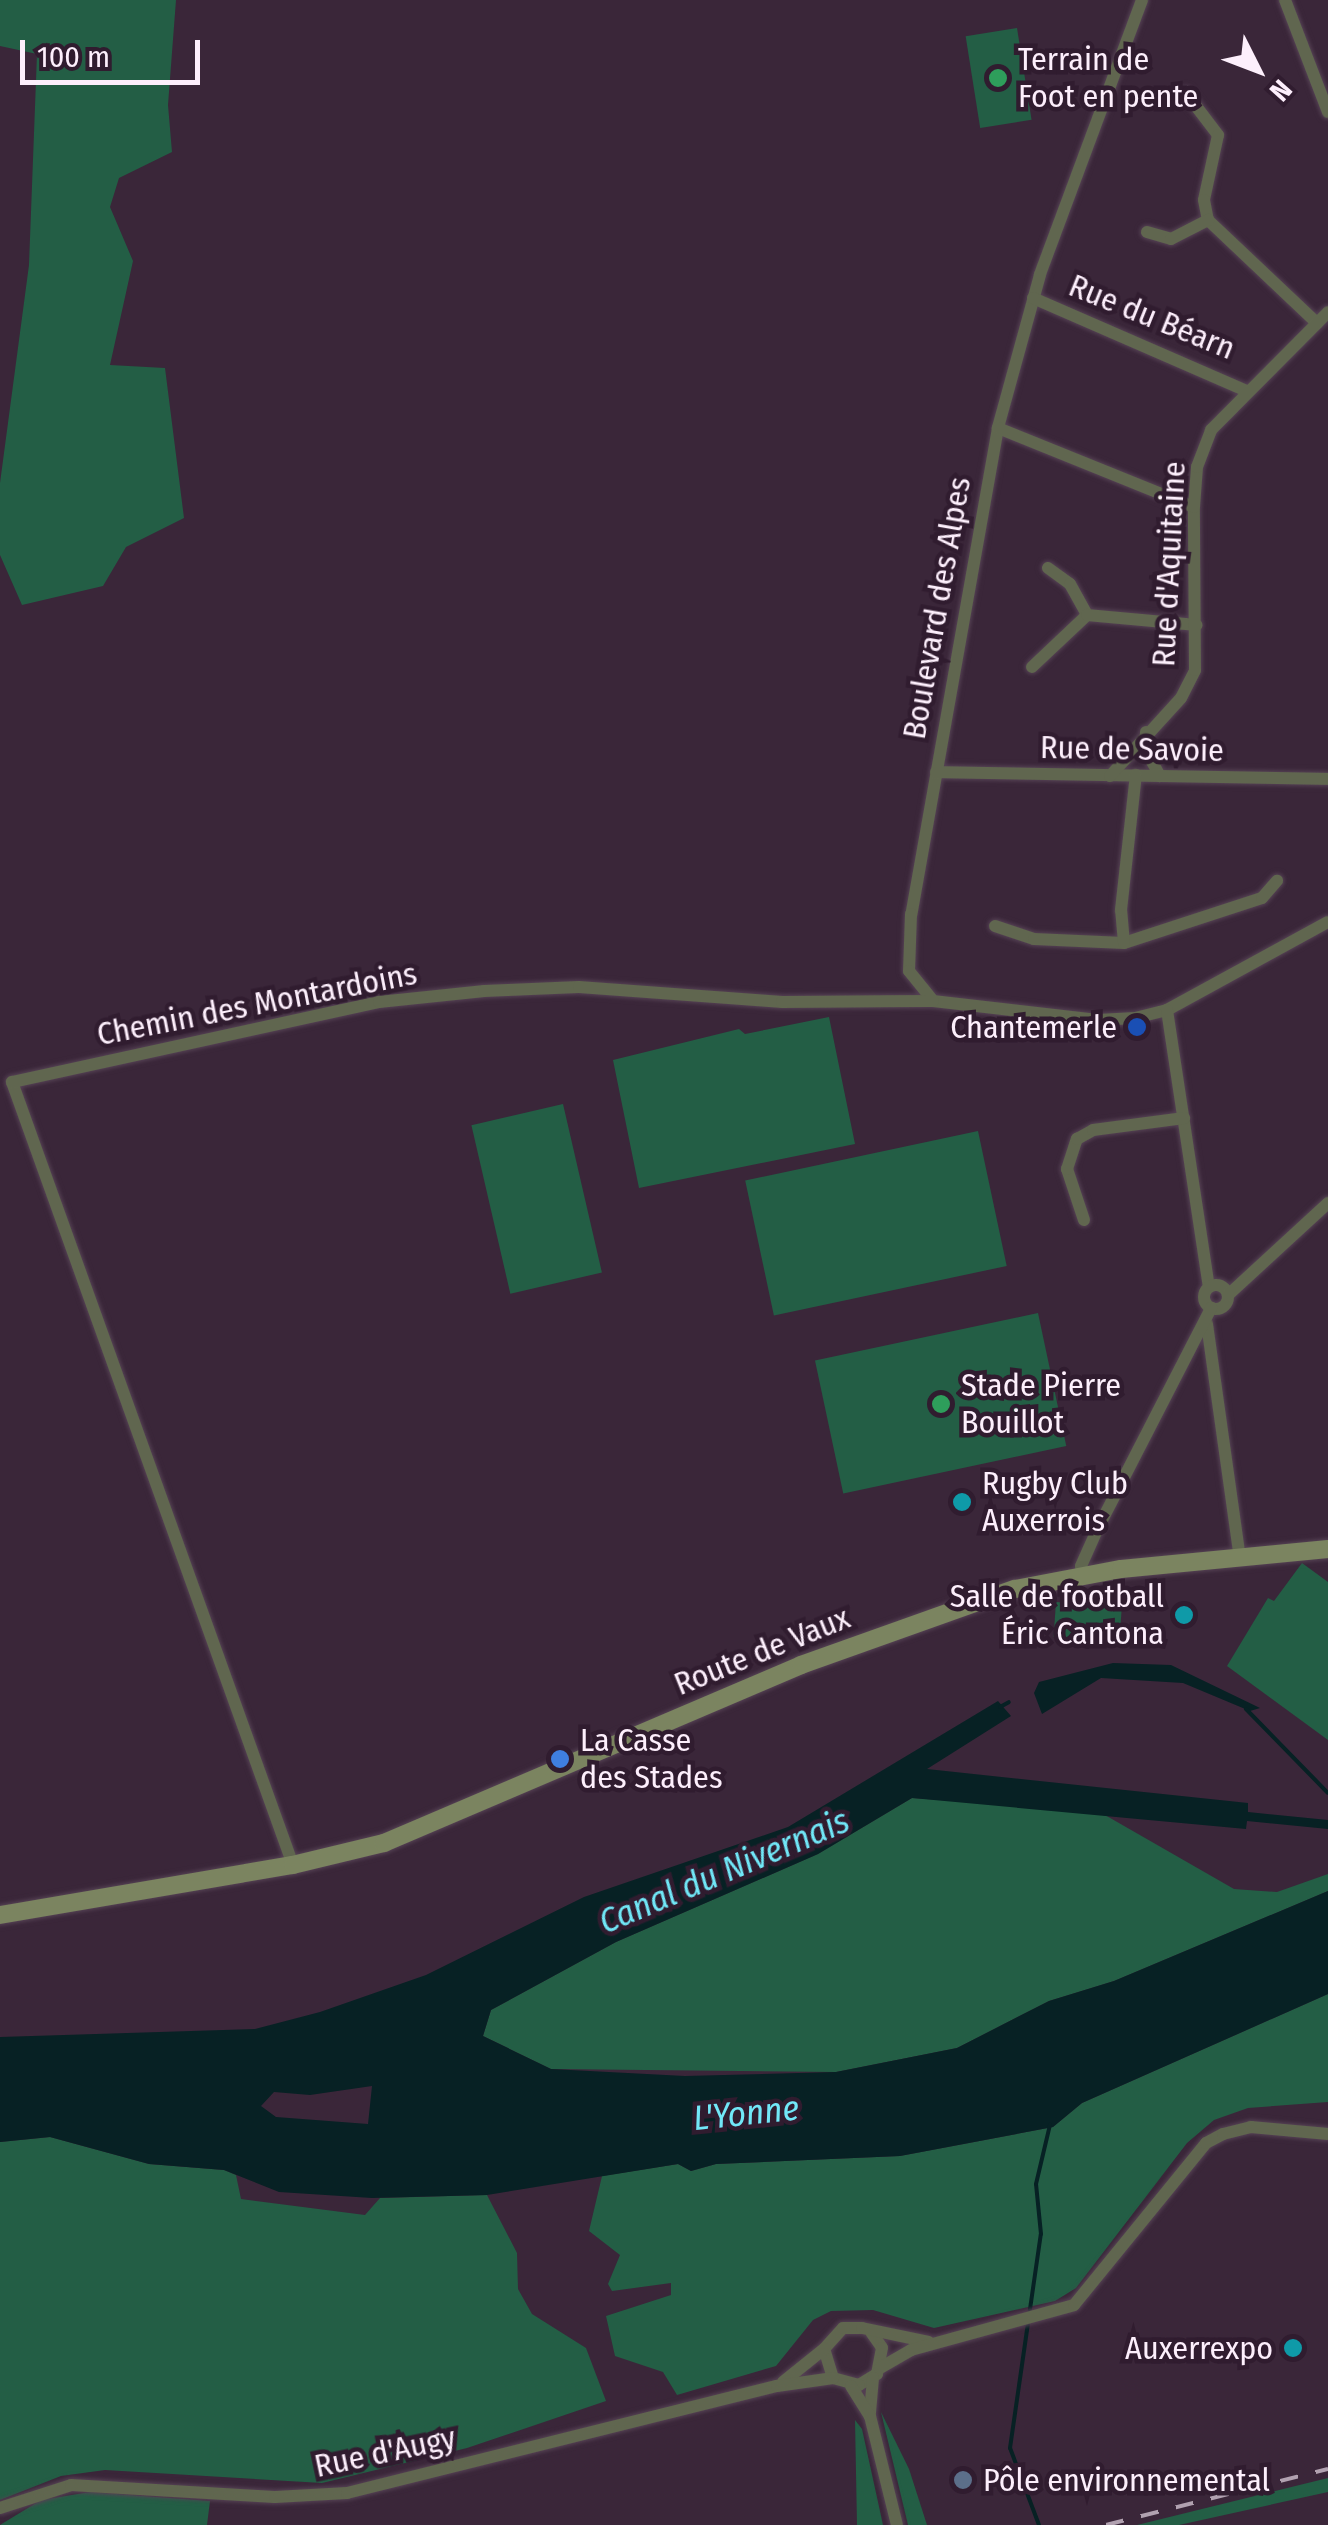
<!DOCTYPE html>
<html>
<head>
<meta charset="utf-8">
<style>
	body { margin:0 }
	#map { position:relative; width:1328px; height:2525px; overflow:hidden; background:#3a2639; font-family:"Fira Sans Condensed",sans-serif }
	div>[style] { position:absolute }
	.green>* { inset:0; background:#235e45; transform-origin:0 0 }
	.water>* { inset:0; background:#072124 }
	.stream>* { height:4px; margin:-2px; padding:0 2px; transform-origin:2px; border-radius:2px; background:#072124 }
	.roads { filter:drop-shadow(0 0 2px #554254) drop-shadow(0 0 2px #554254) }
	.street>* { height:12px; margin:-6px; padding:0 6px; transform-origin:6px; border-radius:6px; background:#60664f }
	.street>.ring { margin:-6px; padding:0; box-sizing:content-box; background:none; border:12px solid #60664f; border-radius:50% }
	.secondary>* { height:18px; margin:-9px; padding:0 9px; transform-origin:9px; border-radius:9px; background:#7b8460 }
	.rail>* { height:4px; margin-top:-2px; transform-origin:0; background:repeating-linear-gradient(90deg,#b1a1b0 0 18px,transparent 0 36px) }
	.dots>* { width:28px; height:28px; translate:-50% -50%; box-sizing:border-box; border:5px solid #301c2f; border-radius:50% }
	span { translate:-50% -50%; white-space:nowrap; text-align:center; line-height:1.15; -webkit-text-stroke:9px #301c2f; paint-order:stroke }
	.poi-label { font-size:32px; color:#fdeffc }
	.left { translate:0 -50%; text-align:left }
	.right { translate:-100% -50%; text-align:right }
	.street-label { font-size:32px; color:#fdeffc }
	.water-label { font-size:35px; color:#71e8f8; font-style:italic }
	.north { position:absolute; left:1208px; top:20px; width:100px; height:100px; -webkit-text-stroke:8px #301c2f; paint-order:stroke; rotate:132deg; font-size:28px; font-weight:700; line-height:40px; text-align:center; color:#fdeffc }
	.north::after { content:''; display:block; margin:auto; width:35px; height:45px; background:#fdeffc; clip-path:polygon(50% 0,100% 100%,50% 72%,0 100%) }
	.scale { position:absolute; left:20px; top:40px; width:180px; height:45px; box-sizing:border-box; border:5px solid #fdeffc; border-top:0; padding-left:12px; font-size:30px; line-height:35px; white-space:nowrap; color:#fdeffc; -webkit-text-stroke:8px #301c2f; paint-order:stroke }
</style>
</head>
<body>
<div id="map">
	<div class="green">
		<div style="clip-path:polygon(0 0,176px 0,168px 105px,172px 152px,119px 178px,110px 207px,133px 261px,110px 365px,165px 368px,184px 518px,126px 547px,103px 586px,22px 605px,0 555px,0 483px,29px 265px,37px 54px,0 46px)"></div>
		<div style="left:1017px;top:28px;width:93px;height:52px;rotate:81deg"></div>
		<div style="clip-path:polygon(829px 1017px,855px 1144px,639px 1188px,613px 1060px,739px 1029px,745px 1034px)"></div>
		<div style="left:563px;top:1104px;width:173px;height:94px;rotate:77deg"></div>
		<div style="left:978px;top:1131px;width:138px;height:238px;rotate:78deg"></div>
		<div style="left:1038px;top:1313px;width:136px;height:228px;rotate:78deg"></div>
		<div style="clip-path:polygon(1302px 1563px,1328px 1582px,1328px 1740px,1227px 1666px,1268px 1598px,1274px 1601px)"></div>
		<div style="left:1056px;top:1602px;width:66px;height:35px;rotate:4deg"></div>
		<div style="clip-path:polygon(912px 1798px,1098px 1811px,1234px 1889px,1277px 1892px,1328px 1874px,1328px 1891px,1114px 1981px,1049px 2001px,957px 2048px,836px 2072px,551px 2069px,483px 2036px,491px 2010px,616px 1942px,818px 1854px)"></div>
		<div style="clip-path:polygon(1328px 1994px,1328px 2102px,1248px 2108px,1214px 2120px,1187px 2143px,1076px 2288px,1055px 2301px,934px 2328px,873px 2310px,831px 2311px,813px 2320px,776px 2366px,677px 2395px,663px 2372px,615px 2356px,606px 2316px,671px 2295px,671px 2283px,612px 2291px,608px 2284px,620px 2255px,589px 2231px,602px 2176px,678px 2164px,691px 2171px,716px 2164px,900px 2156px,1053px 2127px,1082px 2103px)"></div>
		<div style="clip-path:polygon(50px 2137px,149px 2164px,224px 2170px,236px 2175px,241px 2199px,365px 2215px,380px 2198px,487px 2195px,517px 2253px,518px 2289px,532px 2314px,586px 2348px,606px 2401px,467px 2448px,322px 2483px,105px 2470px,61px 2476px,0 2500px,0 2142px)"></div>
		<div style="clip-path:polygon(881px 2412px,909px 2469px,927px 2525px,908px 2525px)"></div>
		<div style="clip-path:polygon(855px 2420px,862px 2429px,883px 2525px,857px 2525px)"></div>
		<div style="clip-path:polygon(1328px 2478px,1328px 2492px,1179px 2525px,1137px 2525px)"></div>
		<div style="clip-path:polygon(90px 2492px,210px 2501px,207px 2525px,0 2525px,41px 2500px)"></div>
	</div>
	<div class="water">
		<div style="clip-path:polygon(1113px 1663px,1171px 1665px,1260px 1708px,1250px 1711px,1183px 1683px,1101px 1678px,1042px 1714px,1034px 1693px,1039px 1682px)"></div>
		<div style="clip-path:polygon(evenodd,998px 1701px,1011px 1716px,927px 1769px,1248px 1803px,1248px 1812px,1328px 1820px,1328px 1829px,1247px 1821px,1246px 1829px,912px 1798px,818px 1854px,616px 1942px,491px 2010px,483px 2036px,551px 2069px,685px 2076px,836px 2072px,957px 2048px,1049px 2001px,1114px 1981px,1328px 1891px,1328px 1994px,1082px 2103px,1053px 2127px,900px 2156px,716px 2164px,691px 2171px,678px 2164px,487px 2195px,372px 2198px,279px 2192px,224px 2170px,149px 2164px,50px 2137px,0 2142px,0 2037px,255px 2029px,320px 2012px,426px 1975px,584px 1897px,788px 1827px,998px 1701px,372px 2086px,368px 2124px,276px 2117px,261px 2106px,274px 2092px,310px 2095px,372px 2086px)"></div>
	</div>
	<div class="stream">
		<div style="left:1000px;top:1707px;width:10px;rotate:-29deg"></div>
		<div style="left:1246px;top:1709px;width:117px;rotate:45.7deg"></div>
		<div style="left:1039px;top:2525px;width:82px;rotate:-110.6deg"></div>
		<div style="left:1010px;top:2448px;width:216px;rotate:-81.8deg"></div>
		<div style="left:1041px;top:2234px;width:50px;rotate:-95.7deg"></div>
		<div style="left:1036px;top:2184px;width:61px;rotate:-76.7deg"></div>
	</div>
	<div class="roads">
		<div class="street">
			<div style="left:1142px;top:0;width:293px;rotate:110.4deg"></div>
			<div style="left:1040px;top:275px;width:159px;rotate:105.4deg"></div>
			<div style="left:998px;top:428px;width:494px;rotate:100.1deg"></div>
			<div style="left:911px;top:914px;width:57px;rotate:92deg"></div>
			<div style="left:909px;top:971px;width:38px;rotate:51deg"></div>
			<div style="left:933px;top:1001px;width:166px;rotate:6.6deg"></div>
			<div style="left:1098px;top:1020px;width:37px;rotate:-3deg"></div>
			<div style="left:1135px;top:1018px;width:33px;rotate:-14deg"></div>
			<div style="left:1167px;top:1010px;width:183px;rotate:-28.7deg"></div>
			<div style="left:1285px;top:0;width:120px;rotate:69deg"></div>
			<div style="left:1186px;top:93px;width:53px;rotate:52.7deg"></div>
			<div style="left:1218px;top:135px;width:66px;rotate:102.2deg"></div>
			<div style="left:1204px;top:200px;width:20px;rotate:79deg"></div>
			<div style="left:1208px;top:220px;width:150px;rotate:43.4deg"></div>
			<div style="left:1147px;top:232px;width:25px;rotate:16deg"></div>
			<div style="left:1171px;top:239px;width:42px;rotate:-27.2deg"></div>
			<div style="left:1033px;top:298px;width:233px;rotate:23.5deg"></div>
			<div style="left:998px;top:428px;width:211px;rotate:22deg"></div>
			<div style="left:1048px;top:568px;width:27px;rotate:36deg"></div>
			<div style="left:1070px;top:584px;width:35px;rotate:61deg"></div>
			<div style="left:1032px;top:667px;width:76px;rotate:-43.4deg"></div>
			<div style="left:1087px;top:615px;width:110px;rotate:5.2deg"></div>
			<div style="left:1146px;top:732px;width:17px;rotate:93deg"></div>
			<div style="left:1145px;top:749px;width:31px;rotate:61deg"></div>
			<div style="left:936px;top:772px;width:392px;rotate:1deg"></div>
			<div style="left:1110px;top:776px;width:105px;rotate:-47.7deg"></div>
			<div style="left:1181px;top:698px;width:31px;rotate:-63deg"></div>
			<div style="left:1195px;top:670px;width:163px;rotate:-90.4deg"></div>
			<div style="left:1194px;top:507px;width:40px;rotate:-85.7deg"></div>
			<div style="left:1197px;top:467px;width:40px;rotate:-69deg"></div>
			<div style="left:1211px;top:430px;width:166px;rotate:-45.2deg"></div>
			<div style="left:995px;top:926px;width:41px;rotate:18.4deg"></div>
			<div style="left:1034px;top:939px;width:90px;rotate:2.5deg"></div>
			<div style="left:1124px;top:943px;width:145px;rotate:-18.1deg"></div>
			<div style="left:1262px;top:898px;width:23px;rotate:-49deg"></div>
			<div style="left:1124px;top:943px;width:33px;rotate:-95deg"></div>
			<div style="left:1121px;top:910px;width:136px;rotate:-83.7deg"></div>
			<div style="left:1167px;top:1010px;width:280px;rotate:81.4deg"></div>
			<div style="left:1084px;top:1220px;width:54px;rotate:-108.4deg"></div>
			<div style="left:1067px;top:1169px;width:32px;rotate:-72deg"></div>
			<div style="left:1077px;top:1139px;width:18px;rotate:-29deg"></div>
			<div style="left:1093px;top:1130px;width:92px;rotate:-7.5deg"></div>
			<div class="ring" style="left:1204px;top:1285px;width:12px;height:12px"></div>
			<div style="left:1228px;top:1295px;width:136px;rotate:-42.6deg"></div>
			<div style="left:1207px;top:1324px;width:237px;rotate:82deg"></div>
			<div style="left:1083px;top:1577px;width:11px;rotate:-100deg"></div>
			<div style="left:1081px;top:1566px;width:39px;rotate:-66deg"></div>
			<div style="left:1097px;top:1530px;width:250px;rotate:-62.8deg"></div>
			<div style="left:293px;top:1865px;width:832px;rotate:-109.74deg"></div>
			<div style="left:12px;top:1082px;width:376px;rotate:-12.3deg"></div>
			<div style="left:379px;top:1002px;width:106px;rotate:-6deg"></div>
			<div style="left:484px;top:991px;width:95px;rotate:-2.4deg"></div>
			<div style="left:579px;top:987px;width:204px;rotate:4.2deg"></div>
			<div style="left:782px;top:1002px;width:151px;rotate:-0.4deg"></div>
			<div style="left:871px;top:2332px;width:19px;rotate:55deg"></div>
			<div style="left:882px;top:2348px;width:26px;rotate:101deg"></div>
			<div style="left:877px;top:2374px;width:21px;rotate:149deg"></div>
			<div style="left:859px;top:2385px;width:27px;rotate:-165deg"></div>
			<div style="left:833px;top:2378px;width:30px;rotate:-107deg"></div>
			<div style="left:824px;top:2349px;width:28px;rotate:-48deg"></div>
			<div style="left:843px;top:2328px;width:19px"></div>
			<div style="left:862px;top:2328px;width:68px;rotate:11.8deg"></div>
			<div style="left:880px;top:2368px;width:36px;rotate:-30deg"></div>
			<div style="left:911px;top:2350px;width:169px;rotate:-15.4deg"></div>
			<div style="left:1074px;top:2305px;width:209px;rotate:-50.8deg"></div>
			<div style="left:1206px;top:2143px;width:19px;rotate:-28deg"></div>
			<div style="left:1223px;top:2134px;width:29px;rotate:-14deg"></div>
			<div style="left:1251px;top:2127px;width:77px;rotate:5.2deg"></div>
			<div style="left:873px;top:2378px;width:38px;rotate:95deg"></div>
			<div style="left:870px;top:2416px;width:112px;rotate:76.1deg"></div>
			<div style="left:783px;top:2382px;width:53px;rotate:-38.8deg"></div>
			<div style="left:851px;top:2386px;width:36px;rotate:58deg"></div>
			<div style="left:0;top:2508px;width:75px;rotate:-17.9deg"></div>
			<div style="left:71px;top:2485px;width:204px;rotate:3.4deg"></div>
			<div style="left:275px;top:2497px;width:72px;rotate:-3.2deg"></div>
			<div style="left:347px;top:2493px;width:443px;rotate:-14deg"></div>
			<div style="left:777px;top:2386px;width:57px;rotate:-8.1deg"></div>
		</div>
		<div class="secondary">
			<div style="left:0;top:1915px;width:297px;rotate:-9.7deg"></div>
			<div style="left:293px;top:1865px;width:94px;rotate:-13.6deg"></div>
			<div style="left:384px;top:1843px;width:453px;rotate:-23.1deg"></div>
			<div style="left:801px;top:1665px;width:227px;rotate:-19.6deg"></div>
			<div style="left:1015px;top:1589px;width:108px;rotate:-10.7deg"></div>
			<div style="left:1121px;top:1569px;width:208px;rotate:-5.5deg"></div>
		</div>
	</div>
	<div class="rail">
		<div style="left:1106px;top:2525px;width:229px;rotate:-14.2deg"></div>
	</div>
	<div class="dots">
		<div style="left:998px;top:78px;background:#2e9e5b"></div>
		<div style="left:1137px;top:1027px;background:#1a4fb4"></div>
		<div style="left:941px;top:1404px;background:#2e9e5b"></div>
		<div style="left:962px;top:1502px;background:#0f9aa8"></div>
		<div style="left:1184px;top:1615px;background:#0f9aa8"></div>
		<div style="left:560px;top:1759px;background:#3f7fe0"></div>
		<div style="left:1293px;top:2348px;background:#0f9aa8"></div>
		<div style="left:963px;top:2480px;background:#5c6f8a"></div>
	</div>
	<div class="poi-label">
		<span class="left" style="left:1018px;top:78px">Terrain de<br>Foot en pente</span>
		<span class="right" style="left:1117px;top:1027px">Chantemerle</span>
		<span class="left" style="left:961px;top:1404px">Stade Pierre<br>Bouillot</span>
		<span class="left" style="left:982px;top:1502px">Rugby Club<br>Auxerrois</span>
		<span class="right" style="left:1164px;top:1615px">Salle de football<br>Éric Cantona</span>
		<span class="left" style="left:580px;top:1759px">La Casse<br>des Stades</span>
		<span class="right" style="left:1273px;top:2348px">Auxerrexpo</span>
		<span class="left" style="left:983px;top:2480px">Pôle environnemental</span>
	</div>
	<div class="street-label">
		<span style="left:1152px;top:317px;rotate:22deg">Rue du Béarn</span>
		<span style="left:1169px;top:564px;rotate:-87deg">Rue d'Aquitaine</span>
		<span style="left:937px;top:608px;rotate:-80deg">Boulevard des Alpes</span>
		<span style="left:1132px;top:749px;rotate:1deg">Rue de Savoie</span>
		<span style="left:257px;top:1004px;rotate:-11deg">Chemin des Montardoins</span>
		<span style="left:762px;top:1651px;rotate:-22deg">Route de Vaux</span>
		<span style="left:385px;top:2452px;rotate:-12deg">Rue d'Augy</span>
	</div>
	<div class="water-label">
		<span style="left:724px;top:1871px;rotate:-23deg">Canal du Nivernais</span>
		<span style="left:746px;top:2113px;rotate:-6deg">L'Yonne</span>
	</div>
	<div class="north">N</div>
	<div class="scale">100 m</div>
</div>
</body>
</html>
